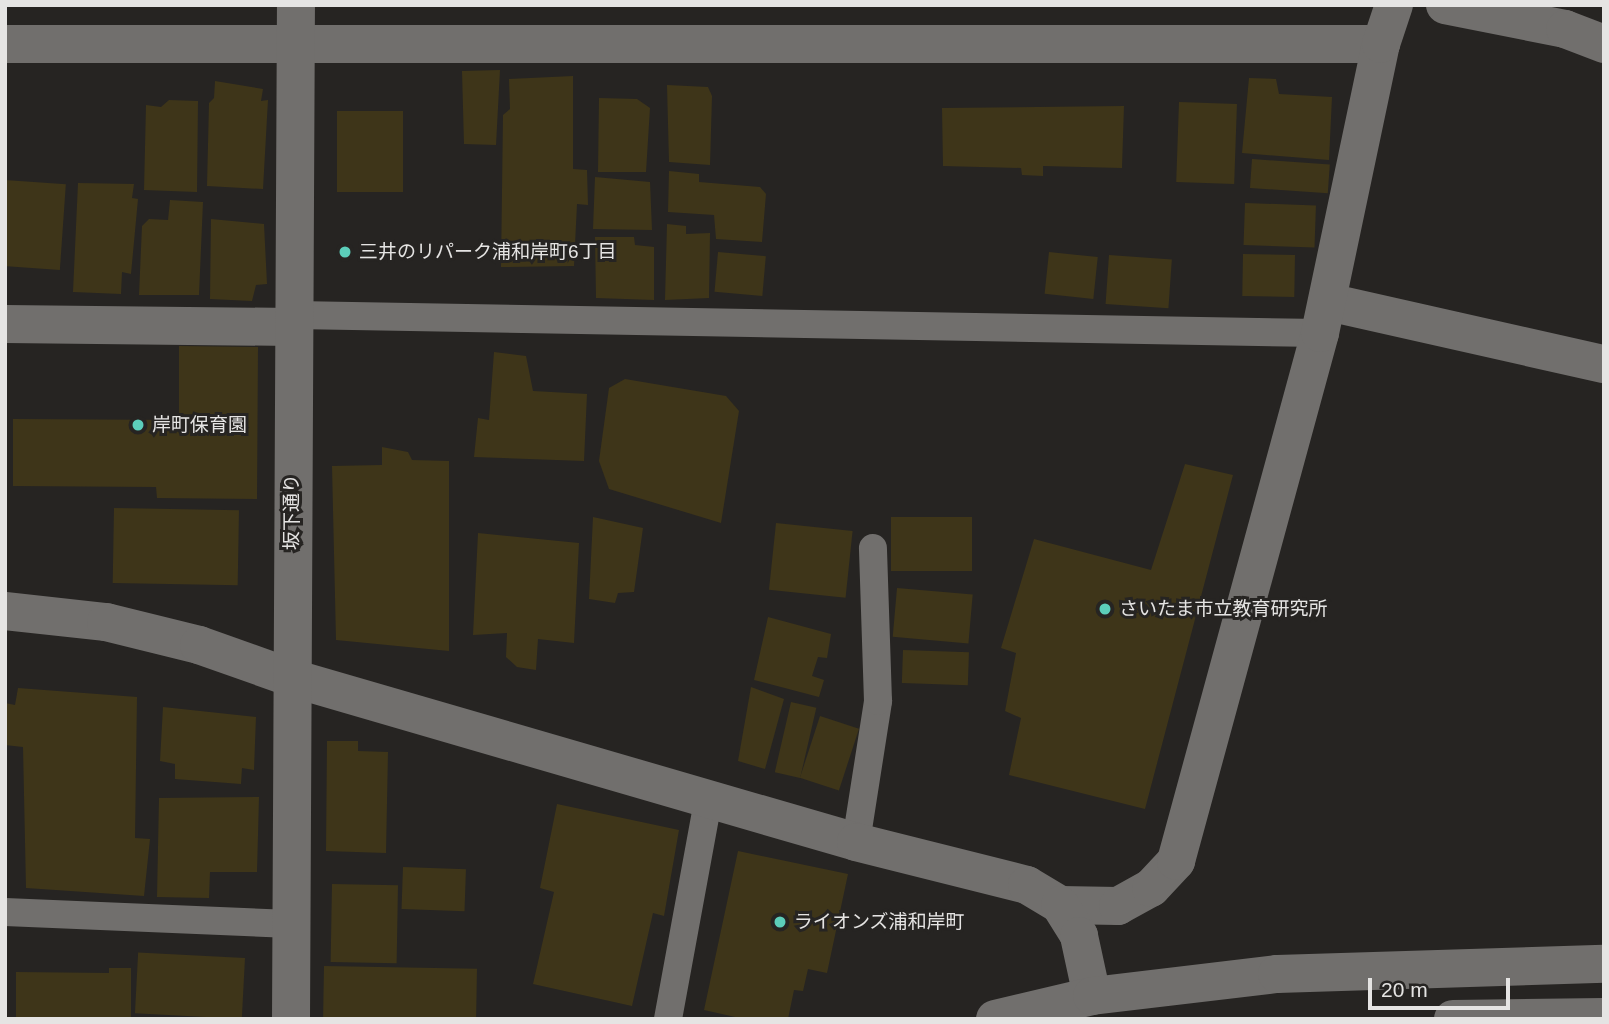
<!DOCTYPE html>
<html>
<head>
<meta charset="utf-8">
<style>
	body { margin:0 }
	#map { position:relative; width:1609px; height:1024px; overflow:hidden; background:#262422; font-family:Arial,"Noto Sans JP",sans-serif }
	div>[style] { position:absolute }
	.building>* { inset:0; background:#3e3519; transform-origin:0 0 }
	.service>* { height:28px; margin:-14px; padding:0 14px; transform-origin:14px; border-radius:14px; background:#716f6d }
	.minor>* { height:38px; margin:-19px; padding:0 19px; transform-origin:19px; border-radius:19px; background:#716f6d }
	.tertiary>* { height:38px; margin:-19px; padding:0 19px; transform-origin:19px; border-radius:19px; background:#716f6d }
	.dots>* { width:19px; height:19px; translate:-50% -50%; box-sizing:border-box; border:4px solid #262422; border-radius:50% }
	span { translate:-50% -50%; white-space:nowrap; text-align:center; line-height:1.15; -webkit-text-stroke:6px #262422; paint-order:stroke }
	.poi-label { font-size:19px; color:#e5e4e3 }
	.left { translate:0 -50%; text-align:left }
	.street-label { font-size:19px; color:#e5e4e3 }
	.frame { position:absolute; inset:0; border:7px solid #e5e4e3; pointer-events:none }
	.scale { position:absolute; left:1368px; top:978px; width:142px; height:32px; box-sizing:border-box; border:4px solid #e5e4e3; border-top:0; padding-left:9px; font-size:21px; line-height:24px; white-space:nowrap; color:#e5e4e3; -webkit-text-stroke:5px #262422; paint-order:stroke }
</style>
</head>
<body>
<div id="map">
	<div class="building">
		<div style="clip-path:polygon(500px 70px,496px 145px,464px 144px,462px 71px)"></div>
		<div style="clip-path:polygon(573px 76px,573px 169px,587px 170px,588px 205px,577px 204px,574px 266px,501px 267px,503px 115px,510px 109px,509px 79px)"></div>
		<div style="clip-path:polygon(1249px 78px,1276px 79px,1279px 94px,1332px 97px,1329px 160px,1242px 153px)"></div>
		<div style="clip-path:polygon(215px 81px,263px 89px,261px 101px,268px 100px,263px 189px,207px 186px,209px 103px,214px 98px)"></div>
		<div style="clip-path:polygon(667px 85px,708px 87px,712px 96px,710px 165px,669px 162px)"></div>
		<div style="clip-path:polygon(599px 98px,637px 99px,650px 108px,646px 172px,598px 172px)"></div>
		<div style="clip-path:polygon(169px 100px,198px 101px,197px 192px,144px 190px,146px 105px,161px 107px)"></div>
		<div style="left:1179px;top:102px;width:58px;height:80px;rotate:2deg"></div>
		<div style="clip-path:polygon(1124px 106px,1122px 168px,1043px 166px,1043px 176px,1022px 175px,1021px 168px,943px 166px,942px 108px)"></div>
		<div style="left:337px;top:111px;width:66px;height:81px"></div>
		<div style="left:1252px;top:159px;width:78px;height:29px;rotate:4deg"></div>
		<div style="clip-path:polygon(669px 171px,699px 174px,699px 182px,760px 187px,766px 194px,762px 242px,716px 239px,714px 215px,668px 212px)"></div>
		<div style="clip-path:polygon(595px 177px,650px 182px,652px 230px,593px 229px)"></div>
		<div style="left:5px;top:180px;width:61px;height:86px;rotate:4deg"></div>
		<div style="clip-path:polygon(78px 183px,134px 184px,132px 198px,138px 199px,131px 274px,122px 272px,121px 294px,73px 292px)"></div>
		<div style="clip-path:polygon(170px 200px,203px 202px,199px 295px,139px 295px,142px 226px,149px 219px,168px 220px)"></div>
		<div style="left:1245px;top:203px;width:71px;height:42px;rotate:2deg"></div>
		<div style="clip-path:polygon(211px 219px,264px 224px,267px 284px,256px 285px,252px 301px,210px 299px)"></div>
		<div style="clip-path:polygon(667px 224px,686px 226px,686px 234px,710px 233px,709px 298px,665px 300px)"></div>
		<div style="clip-path:polygon(595px 237px,634px 237px,635px 245px,654px 247px,654px 300px,596px 298px)"></div>
		<div style="left:718px;top:252px;width:48px;height:40px;rotate:5deg"></div>
		<div style="left:1049px;top:252px;width:49px;height:42px;rotate:6deg"></div>
		<div style="left:1243px;top:254px;width:52px;height:42px;rotate:1deg"></div>
		<div style="left:1109px;top:255px;width:63px;height:49px;rotate:4deg"></div>
		<div style="clip-path:polygon(179px 346px,258px 347px,257px 499px,157px 498px,156px 487px,13px 486px,13px 419px,179px 420px)"></div>
		<div style="clip-path:polygon(494px 352px,526px 356px,533px 391px,587px 394px,584px 461px,474px 457px,478px 418px,489px 420px)"></div>
		<div style="clip-path:polygon(625px 379px,726px 396px,739px 411px,721px 523px,609px 489px,599px 461px,609px 388px)"></div>
		<div style="clip-path:polygon(382px 447px,408px 452px,412px 460px,449px 461px,449px 651px,336px 640px,332px 466px,382px 465px)"></div>
		<div style="clip-path:polygon(1185px 464px,1233px 475px,1145px 809px,1009px 775px,1021px 718px,1005px 711px,1016px 653px,1001px 648px,1034px 539px,1151px 570px)"></div>
		<div style="left:114px;top:508px;width:125px;height:75px;rotate:1deg"></div>
		<div style="clip-path:polygon(593px 517px,643px 528px,634px 592px,618px 593px,615px 603px,589px 599px)"></div>
		<div style="left:891px;top:517px;width:81px;height:54px"></div>
		<div style="left:776px;top:523px;width:77px;height:67px;rotate:6deg"></div>
		<div style="clip-path:polygon(478px 533px,579px 543px,574px 643px,538px 639px,536px 670px,517px 667px,506px 657px,507px 633px,473px 635px)"></div>
		<div style="left:897px;top:588px;width:76px;height:49px;rotate:5deg"></div>
		<div style="clip-path:polygon(768px 617px,831px 634px,827px 658px,818px 657px,812px 676px,824px 680px,819px 697px,754px 680px)"></div>
		<div style="left:903px;top:650px;width:66px;height:33px;rotate:2deg"></div>
		<div style="clip-path:polygon(751px 687px,784px 699px,765px 769px,738px 761px)"></div>
		<div style="clip-path:polygon(18px 688px,137px 697px,135px 838px,150px 839px,144px 896px,26px 888px,23px 747px,5px 745px,5px 703px,15px 705px)"></div>
		<div style="left:791px;top:702px;width:26px;height:72px;rotate:13deg"></div>
		<div style="clip-path:polygon(163px 707px,256px 717px,254px 770px,242px 768px,241px 784px,175px 779px,175px 764px,160px 761px)"></div>
		<div style="left:820px;top:716px;width:41px;height:65px;rotate:18deg"></div>
		<div style="clip-path:polygon(327px 741px,358px 741px,358px 751px,388px 752px,386px 853px,326px 851px)"></div>
		<div style="clip-path:polygon(259px 797px,257px 872px,210px 872px,209px 898px,157px 897px,159px 798px)"></div>
		<div style="clip-path:polygon(557px 804px,679px 830px,664px 916px,653px 913px,632px 1006px,533px 984px,554px 892px,540px 888px)"></div>
		<div style="clip-path:polygon(738px 851px,848px 874px,827px 973px,808px 969px,803px 991px,794px 990px,788px 1019px,744px 1019px,704px 1010px)"></div>
		<div style="left:403px;top:867px;width:63px;height:42px;rotate:2deg"></div>
		<div style="left:332px;top:884px;width:66px;height:78px;rotate:1deg"></div>
		<div style="left:245px;top:958px;width:61px;height:107px;rotate:93deg"></div>
		<div style="left:324px;top:966px;width:153px;height:53px;rotate:1deg"></div>
		<div style="clip-path:polygon(109px 968px,131px 968px,131px 1019px,16px 1019px,16px 972px,109px 973px)"></div>
	</div>
	<div class="service">
		<div style="left:295px;top:315px;width:1025px;rotate:1.01deg"></div>
		<div style="left:856px;top:842px;width:143px;rotate:-81.1deg"></div>
		<div style="left:878px;top:701px;width:153px;rotate:-91.9deg"></div>
		<div style="left:5px;top:912px;width:286px;rotate:2.4deg"></div>
		<div style="left:668px;top:1019px;width:227px;rotate:-79.6deg"></div>
	</div>
	<div class="minor">
		<div style="left:1445px;top:5px;width:122px;rotate:11.3deg"></div>
		<div style="left:1565px;top:29px;width:42px;rotate:21deg"></div>
		<div style="left:5px;top:44px;width:1376px"></div>
		<div style="left:1328px;top:302px;width:283px;rotate:12.7deg"></div>
		<div style="left:5px;top:324px;width:288px;rotate:0.6deg"></div>
		<div style="left:1060px;top:905px;width:58px;rotate:1deg"></div>
		<div style="left:1118px;top:906px;width:38px;rotate:-29deg"></div>
		<div style="left:1151px;top:888px;width:37px;rotate:-47deg"></div>
		<div style="left:1176px;top:861px;width:547px;rotate:-74.74deg"></div>
		<div style="left:1320px;top:333px;width:295px;rotate:-78.1deg"></div>
		<div style="left:1381px;top:44px;width:41px;rotate:-71.6deg"></div>
	</div>
	<div class="tertiary">
		<div style="left:5px;top:611px;width:102px;rotate:6.2deg"></div>
		<div style="left:106px;top:622px;width:96px;rotate:13.9deg"></div>
		<div style="left:199px;top:645px;width:99px;rotate:19.5deg"></div>
		<div style="left:292px;top:678px;width:587px;rotate:16.21deg"></div>
		<div style="left:856px;top:842px;width:176px;rotate:14.1deg"></div>
		<div style="left:1027px;top:885px;width:39px;rotate:31deg"></div>
		<div style="left:1060px;top:905px;width:36px;rotate:58deg"></div>
		<div style="left:1079px;top:936px;width:61px;rotate:77.8deg"></div>
		<div style="left:291px;top:1019px;width:1014px;rotate:-89.72deg"></div>
		<div style="left:995px;top:1019px;width:100px;rotate:-13.3deg"></div>
		<div style="left:1092px;top:996px;width:186px;rotate:-6.8deg"></div>
		<div style="left:1277px;top:974px;width:327px;rotate:-1.8deg"></div>
		<div style="left:1453px;top:1019px;width:151px;rotate:-0.8deg"></div>
	</div>
	<div class="dots">
		<div style="left:345px;top:252px;background:#5cceba"></div>
		<div style="left:138px;top:425px;background:#5cceba"></div>
		<div style="left:1105px;top:609px;background:#5cceba"></div>
		<div style="left:780px;top:922px;background:#5cceba"></div>
	</div>
	<div class="poi-label">
		<span class="left" style="left:359px;top:252px">三井のリパーク浦和岸町6丁目</span>
		<span class="left" style="left:152px;top:425px">岸町保育園</span>
		<span class="left" style="left:1119px;top:609px">さいたま市立教育研究所</span>
		<span class="left" style="left:794px;top:922px">ライオンズ浦和岸町</span>
	</div>
	<div class="street-label">
		<span style="left:292px;top:512px;rotate:-90deg">坂下通り</span>
	</div>
	<div class="frame"></div>
	<div class="scale">20 m</div>
</div>
</body>
</html>
